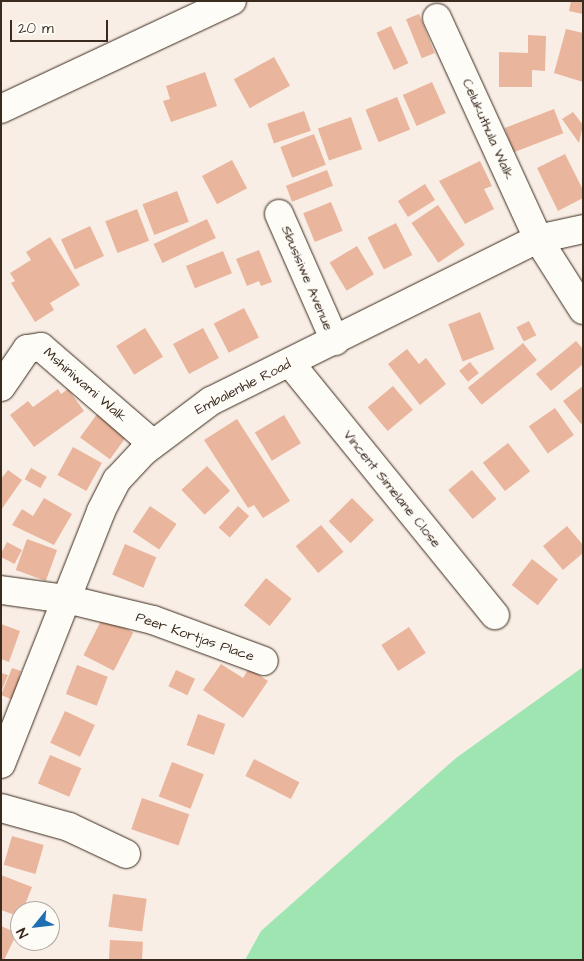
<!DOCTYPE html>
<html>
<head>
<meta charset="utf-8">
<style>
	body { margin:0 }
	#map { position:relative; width:584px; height:961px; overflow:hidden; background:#f9eee5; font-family:"Architects Daughter",sans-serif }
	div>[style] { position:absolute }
	.green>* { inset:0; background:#9ee5b1 }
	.building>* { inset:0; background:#eab59d; transform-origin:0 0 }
	.roads { filter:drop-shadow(0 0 1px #3b2a1e) drop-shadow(0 0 1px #3b2a1e) }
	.minor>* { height:28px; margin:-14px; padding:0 14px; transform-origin:14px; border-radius:14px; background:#fdfcf7 }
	span { translate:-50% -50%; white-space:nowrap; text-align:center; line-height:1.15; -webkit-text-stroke:4.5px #fdfcf7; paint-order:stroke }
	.street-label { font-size:14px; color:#3b2a1e }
	.frame { position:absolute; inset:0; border:2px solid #3b2a1e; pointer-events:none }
	.north { position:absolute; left:10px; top:901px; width:50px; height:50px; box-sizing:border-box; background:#fdfcf7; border:1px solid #afa8a0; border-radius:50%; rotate:241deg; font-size:14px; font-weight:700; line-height:20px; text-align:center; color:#3b2a1e }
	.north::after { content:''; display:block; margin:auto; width:18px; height:22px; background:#1f6fb2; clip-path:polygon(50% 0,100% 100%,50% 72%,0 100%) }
	.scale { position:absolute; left:10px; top:20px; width:98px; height:22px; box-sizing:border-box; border:2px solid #3b2a1e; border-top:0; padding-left:6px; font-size:15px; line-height:18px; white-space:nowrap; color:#3b2a1e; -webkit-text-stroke:4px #fdfcf7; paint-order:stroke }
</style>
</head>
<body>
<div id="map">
	<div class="green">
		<div style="clip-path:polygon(583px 667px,583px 960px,245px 960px,261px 931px,456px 758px)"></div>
	</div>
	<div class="building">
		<div style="clip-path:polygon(571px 1px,583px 1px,583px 14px,569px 11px)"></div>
		<div style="left:419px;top:14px;width:42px;height:14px;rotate:68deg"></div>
		<div style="left:391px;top:26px;width:41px;height:16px;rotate:65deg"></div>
		<div style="clip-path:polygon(566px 29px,583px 33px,583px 82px,554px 73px)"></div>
		<div style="clip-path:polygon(528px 35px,546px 36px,545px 71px,532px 70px,532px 87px,499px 87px,499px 52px,528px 53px)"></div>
		<div style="left:274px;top:57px;width:33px;height:46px;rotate:61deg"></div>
		<div style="clip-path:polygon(205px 72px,217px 106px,171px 122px,163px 101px,170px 99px,166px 86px)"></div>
		<div style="left:432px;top:82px;width:34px;height:32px;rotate:66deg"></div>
		<div style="left:397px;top:97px;width:35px;height:34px;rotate:68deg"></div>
		<div style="left:554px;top:109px;width:26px;height:53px;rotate:69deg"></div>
		<div style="left:304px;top:111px;width:21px;height:39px;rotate:71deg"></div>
		<div style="clip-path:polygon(573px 112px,583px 125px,579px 143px,562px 119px)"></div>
		<div style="left:351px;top:117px;width:34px;height:35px;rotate:71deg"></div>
		<div style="left:314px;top:134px;width:33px;height:36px;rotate:69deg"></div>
		<div style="clip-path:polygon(565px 154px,583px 190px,583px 198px,558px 211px,537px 168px)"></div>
		<div style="left:232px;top:160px;width:32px;height:34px;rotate:62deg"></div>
		<div style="clip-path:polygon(480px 161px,492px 186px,484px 189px,494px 209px,465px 224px,439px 181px)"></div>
		<div style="left:327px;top:170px;width:17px;height:44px;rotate:69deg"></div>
		<div style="left:425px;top:184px;width:19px;height:32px;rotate:58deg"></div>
		<div style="left:177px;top:191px;width:33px;height:37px;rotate:69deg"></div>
		<div style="left:331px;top:202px;width:31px;height:30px;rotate:68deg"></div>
		<div style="left:438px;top:205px;width:48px;height:32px;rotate:56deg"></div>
		<div style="left:137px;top:209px;width:34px;height:34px;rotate:69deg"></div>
		<div style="left:207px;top:219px;width:21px;height:59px;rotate:65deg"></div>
		<div style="left:396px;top:223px;width:36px;height:32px;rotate:63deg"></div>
		<div style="left:90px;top:226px;width:33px;height:32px;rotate:65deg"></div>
		<div style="clip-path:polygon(50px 237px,80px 285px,50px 303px,54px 310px,35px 322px,11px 283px,15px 281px,10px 273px,31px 260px,26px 252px)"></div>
		<div style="left:357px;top:246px;width:33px;height:32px;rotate:59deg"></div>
		<div style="clip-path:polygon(259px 250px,272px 282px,261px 286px,259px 281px,247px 286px,236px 259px)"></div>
		<div style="left:223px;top:251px;width:24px;height:40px;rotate:68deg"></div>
		<div style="left:244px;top:308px;width:33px;height:34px;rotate:63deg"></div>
		<div style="left:480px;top:312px;width:40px;height:34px;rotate:69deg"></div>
		<div style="left:529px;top:321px;width:16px;height:14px;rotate:63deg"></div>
		<div style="left:145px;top:328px;width:34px;height:34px;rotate:58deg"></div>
		<div style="left:203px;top:328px;width:34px;height:34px;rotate:62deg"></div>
		<div style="clip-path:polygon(576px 341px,583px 349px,583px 364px,551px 391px,536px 374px)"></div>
		<div style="left:523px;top:343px;width:22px;height:71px;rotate:51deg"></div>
		<div style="clip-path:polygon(407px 349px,419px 364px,426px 358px,446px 384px,420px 405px,388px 364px)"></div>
		<div style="left:470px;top:362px;width:14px;height:14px;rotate:51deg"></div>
		<div style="left:393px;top:386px;width:31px;height:33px;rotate:50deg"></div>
		<div style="clip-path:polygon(583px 386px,583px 423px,581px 424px,563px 401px)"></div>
		<div style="clip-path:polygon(58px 389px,61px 394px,68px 389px,84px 411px,34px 447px,10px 415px,28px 401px,33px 407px)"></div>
		<div style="left:555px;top:408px;width:33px;height:32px;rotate:55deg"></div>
		<div style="left:100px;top:410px;width:37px;height:34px;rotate:36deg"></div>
		<div style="left:284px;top:415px;width:33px;height:34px;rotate:59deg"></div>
		<div style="clip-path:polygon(237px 419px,290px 501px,263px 518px,254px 505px,248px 508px,204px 440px)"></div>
		<div style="left:508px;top:443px;width:36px;height:32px;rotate:52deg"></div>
		<div style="left:73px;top:447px;width:33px;height:32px;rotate:29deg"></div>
		<div style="left:207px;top:466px;width:34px;height:35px;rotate:47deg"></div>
		<div style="left:31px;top:468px;width:18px;height:13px;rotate:29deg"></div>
		<div style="clip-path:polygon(8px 470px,22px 480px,1px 510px,1px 479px)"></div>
		<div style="left:472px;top:470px;width:38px;height:31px;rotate:50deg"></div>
		<div style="clip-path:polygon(44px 498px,72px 514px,54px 545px,12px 525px,22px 509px,33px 516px)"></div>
		<div style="left:352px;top:498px;width:31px;height:33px;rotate:45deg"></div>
		<div style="left:150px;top:506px;width:32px;height:31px;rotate:34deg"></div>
		<div style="left:238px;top:506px;width:15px;height:29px;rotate:42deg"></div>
		<div style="left:321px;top:525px;width:35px;height:33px;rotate:50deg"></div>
		<div style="clip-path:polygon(567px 526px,583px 545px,583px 553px,563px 570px,543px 546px)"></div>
		<div style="left:27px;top:539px;width:32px;height:33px;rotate:20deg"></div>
		<div style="left:7px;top:542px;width:17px;height:16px;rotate:28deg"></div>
		<div style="left:125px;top:544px;width:34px;height:33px;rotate:23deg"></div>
		<div style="left:532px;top:559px;width:33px;height:33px;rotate:38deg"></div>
		<div style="left:266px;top:578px;width:33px;height:35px;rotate:39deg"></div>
		<div style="left:103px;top:617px;width:34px;height:43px;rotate:27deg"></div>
		<div style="clip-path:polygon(1px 624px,20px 631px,9px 662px,1px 659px)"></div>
		<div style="left:409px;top:627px;width:31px;height:33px;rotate:57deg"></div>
		<div style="clip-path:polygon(221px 664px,243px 678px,249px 668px,268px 681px,243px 718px,203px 690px)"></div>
		<div style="left:77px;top:665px;width:33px;height:31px;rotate:21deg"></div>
		<div style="clip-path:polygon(12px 668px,21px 671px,19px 677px,24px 680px,16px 701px,1px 695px)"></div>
		<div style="left:176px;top:670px;width:21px;height:18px;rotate:25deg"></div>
		<div style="clip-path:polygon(1px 673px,8px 675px,1px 692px)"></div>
		<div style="left:65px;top:711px;width:33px;height:35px;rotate:25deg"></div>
		<div style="left:198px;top:714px;width:29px;height:33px;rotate:20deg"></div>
		<div style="left:50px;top:755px;width:34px;height:31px;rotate:23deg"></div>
		<div style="left:254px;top:759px;width:51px;height:19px;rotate:27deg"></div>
		<div style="left:172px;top:762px;width:34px;height:37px;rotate:21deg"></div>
		<div style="left:142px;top:798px;width:50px;height:33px;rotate:19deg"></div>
		<div style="left:12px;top:836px;width:33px;height:30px;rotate:16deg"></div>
		<div style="clip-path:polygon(1px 875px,32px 887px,20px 917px,1px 910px)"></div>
		<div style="left:113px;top:894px;width:34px;height:33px;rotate:8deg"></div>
		<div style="clip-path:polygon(1px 926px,17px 933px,4px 960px,1px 960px)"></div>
		<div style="left:110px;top:940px;width:33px;height:20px;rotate:3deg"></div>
	</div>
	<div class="roads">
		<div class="minor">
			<div style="left:437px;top:18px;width:243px;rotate:65.4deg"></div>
			<div style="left:538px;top:239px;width:84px;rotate:57.6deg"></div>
			<div style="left:1px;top:109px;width:255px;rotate:-25.1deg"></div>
			<div style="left:279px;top:214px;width:139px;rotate:66.2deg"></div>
			<div style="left:290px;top:363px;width:325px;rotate:50.9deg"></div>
			<div style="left:1px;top:387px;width:46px;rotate:-55.6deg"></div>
			<div style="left:27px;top:349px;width:14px;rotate:-8deg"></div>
			<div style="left:41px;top:347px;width:148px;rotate:40.9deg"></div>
			<div style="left:1px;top:590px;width:66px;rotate:7.9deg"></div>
			<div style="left:66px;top:599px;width:89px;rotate:13.6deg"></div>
			<div style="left:153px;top:620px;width:118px;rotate:20.3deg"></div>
			<div style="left:1px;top:764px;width:272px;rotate:-68.4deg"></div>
			<div style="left:101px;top:511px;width:35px;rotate:-63deg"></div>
			<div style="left:117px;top:480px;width:38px;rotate:-47deg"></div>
			<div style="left:143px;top:452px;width:85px;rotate:-36.9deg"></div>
			<div style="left:211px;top:401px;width:365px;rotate:-26.4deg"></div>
			<div style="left:538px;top:239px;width:46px;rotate:-12.5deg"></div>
			<div style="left:1px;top:808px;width:71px;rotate:15.6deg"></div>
			<div style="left:69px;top:827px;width:63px;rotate:25.3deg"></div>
		</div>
	</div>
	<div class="street-label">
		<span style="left:488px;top:129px;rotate:66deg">Celukuthula Walk</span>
		<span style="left:307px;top:278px;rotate:67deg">Sbusisiwe Avenue</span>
		<span style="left:85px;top:385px;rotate:41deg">Mshiniwami Walk</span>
		<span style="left:243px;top:387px;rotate:-27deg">Embalenhle Road</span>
		<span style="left:392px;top:489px;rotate:51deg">Vincent Simelane Close</span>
		<span style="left:195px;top:637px;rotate:19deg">Peer Kortjas Place</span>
	</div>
	<div class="frame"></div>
	<div class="north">N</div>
	<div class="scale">20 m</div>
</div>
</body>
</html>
